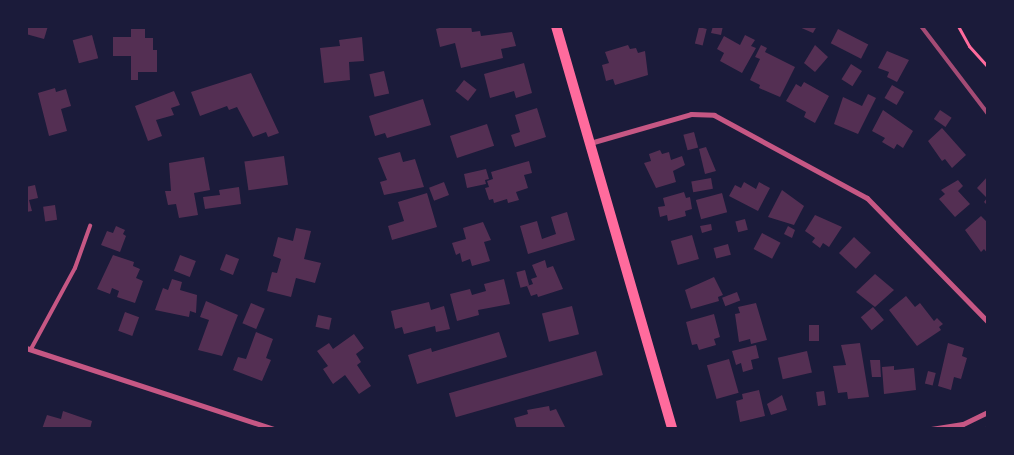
<!DOCTYPE html>
<html>
<head>
<meta charset="utf-8">
<style>
	body { margin:0 }
	#map { position:relative; width:1014px; height:455px; overflow:hidden; background:#1b1b3a; font-family:"Noto Serif",serif }
	div>[style] { position:absolute }
	.building>* { inset:0; background:#542f53; transform-origin:0 0 }
	.path>* { height:3px; margin:-1.5px; padding:0 1.5px; transform-origin:1.5px; border-radius:1.5px; background:#ff6b9d }
	.service>* { height:4px; margin:-2px; padding:0 2px; transform-origin:2px; border-radius:2px; background:#c65784 }
	.minor>* { height:5px; margin:-2.5px; padding:0 2.5px; transform-origin:2.5px; border-radius:2.5px; background:#c65784 }
	.secondary>* { height:10px; margin:-5px; padding:0 5px; transform-origin:5px; border-radius:5px; background:#ff6b9d }
	.rail>* { height:4px; margin:-2px; padding:0 2px; transform-origin:2px; border-radius:2px; background:#a44b75 }
	span { translate:-50% -50%; white-space:nowrap; text-align:center; line-height:1.15; -webkit-text-stroke:5px #1b1b3a; paint-order:stroke }
	.frame { position:absolute; inset:0; border:28px solid #1b1b3a; pointer-events:none }
</style>
</head>
<body>
<div id="map">
	<div class="building">
		<div style="clip-path:polygon(26px 26px,48px 26px,44px 39px,26px 34px)"></div>
		<div style="clip-path:polygon(446px 26px,471px 26px,472px 32px,480px 31px,481px 36px,512px 32px,516px 46px,501px 49px,503px 58px,461px 68px,455px 43px,440px 47px,436px 29px)"></div>
		<div style="clip-path:polygon(713px 26px,723px 26px,721px 35px,711px 33px)"></div>
		<div style="clip-path:polygon(797px 26px,817px 26px,813px 33px)"></div>
		<div style="left:699px;top:27px;width:8px;height:17px;rotate:14deg"></div>
		<div style="clip-path:polygon(131px 29px,145px 29px,145px 38px,153px 38px,153px 50px,157px 50px,157px 72px,138px 72px,138px 80px,131px 80px,131px 56px,113px 56px,113px 37px,131px 37px)"></div>
		<div style="left:838px;top:29px;width:34px;height:16px;rotate:27deg"></div>
		<div style="left:92px;top:35px;width:24px;height:20px;rotate:75deg"></div>
		<div style="clip-path:polygon(745px 35px,755px 40px,751px 46px,756px 48px,742px 73px,720px 61px,724px 53px,717px 49px,724px 36px,740px 45px)"></div>
		<div style="clip-path:polygon(362px 37px,364px 61px,349px 62px,350px 80px,324px 83px,320px 48px,340px 46px,339px 40px)"></div>
		<div style="clip-path:polygon(628px 45px,630px 49px,636px 48px,638px 53px,645px 51px,648px 75px,615px 85px,613px 79px,606px 81px,602px 65px,609px 63px,605px 52px)"></div>
		<div style="clip-path:polygon(761px 45px,767px 48px,765px 52px,795px 67px,780px 97px,759px 88px,760px 85px,750px 80px,760px 59px,755px 57px)"></div>
		<div style="clip-path:polygon(815px 45px,828px 57px,815px 72px,804px 63px)"></div>
		<div style="clip-path:polygon(887px 51px,909px 60px,897px 82px,887px 77px,889px 72px,878px 68px)"></div>
		<div style="clip-path:polygon(524px 63px,532px 93px,516px 98px,514px 91px,490px 98px,484px 74px)"></div>
		<div style="left:851px;top:64px;width:13px;height:18px;rotate:32deg"></div>
		<div style="left:384px;top:71px;width:23px;height:15px;rotate:77deg"></div>
		<div style="clip-path:polygon(251px 73px,279px 133px,268px 137px,266px 132px,253px 137px,237px 107px,229px 110px,227px 106px,200px 116px,191px 92px)"></div>
		<div style="left:464px;top:80px;width:16px;height:14px;rotate:38deg"></div>
		<div style="clip-path:polygon(804px 82px,829px 96px,815px 123px,804px 117px,806px 112px,786px 101px,796px 84px,801px 87px)"></div>
		<div style="left:892px;top:85px;width:14px;height:15px;rotate:30deg"></div>
		<div style="clip-path:polygon(55px 88px,56px 92px,66px 89px,71px 106px,61px 109px,67px 131px,49px 136px,38px 93px)"></div>
		<div style="clip-path:polygon(174px 91px,180px 105px,171px 108px,174px 115px,156px 120px,162px 136px,148px 141px,135px 106px)"></div>
		<div style="clip-path:polygon(868px 94px,876px 98px,858px 134px,834px 124px,843px 97px,862px 106px)"></div>
		<div style="clip-path:polygon(423px 99px,431px 125px,387px 138px,385px 133px,375px 136px,369px 116px)"></div>
		<div style="clip-path:polygon(537px 108px,546px 137px,515px 147px,511px 135px,520px 132px,515px 115px)"></div>
		<div style="clip-path:polygon(883px 110px,913px 131px,903px 148px,897px 144px,894px 149px,882px 142px,885px 138px,872px 131px)"></div>
		<div style="left:940px;top:110px;width:14px;height:11px;rotate:34deg"></div>
		<div style="left:487px;top:124px;width:23px;height:39px;rotate:72deg"></div>
		<div style="clip-path:polygon(942px 128px,966px 155px,952px 168px,945px 159px,942px 161px,928px 141px)"></div>
		<div style="left:694px;top:132px;width:16px;height:11px;rotate:75deg"></div>
		<div style="clip-path:polygon(706px 147px,716px 171px,705px 174px,699px 149px)"></div>
		<div style="clip-path:polygon(660px 150px,662px 154px,669px 152px,671px 160px,682px 156px,685px 165px,673px 171px,676px 182px,656px 188px,644px 163px,651px 161px,649px 154px)"></div>
		<div style="clip-path:polygon(400px 152px,403px 162px,415px 159px,424px 187px,384px 195px,380px 182px,387px 180px,378px 158px)"></div>
		<div style="left:284px;top:156px;width:29px;height:40px;rotate:82deg"></div>
		<div style="clip-path:polygon(204px 157px,210px 190px,194px 193px,198px 215px,179px 218px,176px 204px,168px 205px,165px 191px,171px 191px,169px 163px)"></div>
		<div style="clip-path:polygon(529px 161px,532px 173px,524px 175px,528px 188px,516px 192px,519px 200px,508px 203px,507px 199px,494px 203px,493px 199px,489px 200px,485px 188px,489px 187px,487px 181px,493px 179px,491px 172px)"></div>
		<div style="clip-path:polygon(486px 169px,489px 179px,485px 180px,486px 184px,467px 188px,464px 174px)"></div>
		<div style="clip-path:polygon(988px 176px,988px 206px,984px 202px,987px 198px,977px 188px)"></div>
		<div style="left:711px;top:178px;width:11px;height:20px;rotate:80deg"></div>
		<div style="clip-path:polygon(958px 180px,963px 186px,958px 191px,970px 204px,955px 217px,939px 199px,945px 194px,941px 190px)"></div>
		<div style="left:444px;top:182px;width:14px;height:16px;rotate:69deg"></div>
		<div style="clip-path:polygon(744px 182px,756px 189px,759px 182px,770px 188px,758px 211px,729px 196px,735px 185px,741px 188px)"></div>
		<div style="clip-path:polygon(35px 185px,38px 198px,29px 200px,32px 211px,26px 212px,26px 187px)"></div>
		<div style="clip-path:polygon(239px 187px,241px 204px,205px 209px,203px 197px,220px 195px,219px 190px)"></div>
		<div style="clip-path:polygon(782px 190px,804px 206px,794px 225px,768px 217px)"></div>
		<div style="clip-path:polygon(684px 192px,686px 198px,690px 197px,692px 209px,685px 211px,686px 216px,668px 221px,667px 215px,660px 217px,658px 207px,665px 206px,663px 198px)"></div>
		<div style="clip-path:polygon(427px 193px,437px 227px,392px 240px,388px 226px,404px 221px,398px 202px)"></div>
		<div style="left:722px;top:193px;width:20px;height:27px;rotate:75deg"></div>
		<div style="left:55px;top:205px;width:15px;height:12px;rotate:82deg"></div>
		<div style="clip-path:polygon(567px 212px,575px 240px,528px 254px,520px 226px,537px 221px,542px 239px,556px 234px,551px 217px)"></div>
		<div style="clip-path:polygon(815px 215px,842px 227px,829px 247px,823px 243px,820px 248px,812px 242px,815px 238px,805px 231px)"></div>
		<div style="clip-path:polygon(981px 216px,988px 223px,988px 254px,984px 249px,981px 252px,965px 230px)"></div>
		<div style="left:745px;top:219px;width:11px;height:10px;rotate:75deg"></div>
		<div style="clip-path:polygon(483px 222px,491px 240px,484px 242px,490px 261px,472px 266px,470px 259px,462px 262px,460px 253px,456px 255px,452px 243px,466px 239px,463px 228px)"></div>
		<div style="clip-path:polygon(711px 224px,712px 230px,702px 233px,700px 226px)"></div>
		<div style="clip-path:polygon(116px 226px,125px 230px,123px 234px,126px 236px,120px 252px,101px 245px,107px 231px,113px 233px)"></div>
		<div style="clip-path:polygon(788px 226px,795px 230px,792px 238px,784px 234px)"></div>
		<div style="clip-path:polygon(296px 228px,311px 231px,304px 259px,321px 263px,315px 283px,296px 278px,291px 297px,267px 291px,272px 272px,277px 273px,281px 259px,273px 256px,278px 237px,293px 241px)"></div>
		<div style="left:762px;top:233px;width:21px;height:18px;rotate:28deg"></div>
		<div style="left:692px;top:235px;width:25px;height:22px;rotate:74deg"></div>
		<div style="left:854px;top:237px;width:23px;height:22px;rotate:43deg"></div>
		<div style="left:728px;top:244px;width:11px;height:15px;rotate:75deg"></div>
		<div style="left:226px;top:254px;width:14px;height:17px;rotate:21deg"></div>
		<div style="clip-path:polygon(113px 255px,134px 262px,133px 266px,140px 269px,136px 278px,143px 281px,135px 303px,117px 297px,119px 291px,112px 288px,110px 294px,97px 289px)"></div>
		<div style="left:180px;top:255px;width:17px;height:17px;rotate:21deg"></div>
		<div style="clip-path:polygon(545px 260px,547px 268px,553px 266px,563px 289px,538px 297px,537px 294px,531px 296px,527px 286px,533px 284px,531px 279px,537px 277px,532px 265px)"></div>
		<div style="left:525px;top:270px;width:16px;height:9px;rotate:75deg"></div>
		<div style="clip-path:polygon(875px 274px,894px 290px,875px 307px,856px 292px)"></div>
		<div style="clip-path:polygon(714px 277px,723px 295px,718px 297px,719px 301px,691px 309px,685px 290px)"></div>
		<div style="clip-path:polygon(172px 279px,182px 282px,180px 290px,197px 295px,196px 313px,190px 311px,189px 317px,155px 310px,163px 288px,168px 290px)"></div>
		<div style="clip-path:polygon(504px 279px,510px 304px,478px 310px,479px 315px,457px 321px,450px 294px,470px 289px,472px 295px,486px 291px,484px 284px)"></div>
		<div style="left:737px;top:292px;width:9px;height:16px;rotate:69deg"></div>
		<div style="clip-path:polygon(906px 296px,915px 307px,920px 303px,934px 321px,937px 318px,943px 324px,939px 327px,941px 330px,917px 346px,889px 310px)"></div>
		<div style="clip-path:polygon(206px 301px,238px 315px,222px 356px,198px 350px,209px 320px,200px 317px)"></div>
		<div style="clip-path:polygon(429px 302px,431px 310px,444px 306px,450px 329px,436px 332px,435px 326px,404px 334px,402px 327px,395px 329px,391px 311px)"></div>
		<div style="left:251px;top:303px;width:15px;height:22px;rotate:23deg"></div>
		<div style="clip-path:polygon(756px 303px,767px 340px,751px 344px,750px 339px,739px 342px,735px 314px,740px 313px,738px 307px)"></div>
		<div style="left:572px;top:306px;width:29px;height:31px;rotate:76deg"></div>
		<div style="left:873px;top:307px;width:17px;height:16px;rotate:50deg"></div>
		<div style="left:125px;top:312px;width:15px;height:20px;rotate:20deg"></div>
		<div style="clip-path:polygon(714px 314px,720px 337px,714px 339px,716px 345px,699px 350px,697px 344px,692px 345px,686px 322px)"></div>
		<div style="left:318px;top:315px;width:14px;height:12px;rotate:12deg"></div>
		<div style="left:809px;top:325px;width:10px;height:16px"></div>
		<div style="clip-path:polygon(256px 332px,273px 339px,266px 358px,271px 360px,262px 381px,233px 370px,238px 357px,246px 359px)"></div>
		<div style="clip-path:polygon(499px 332px,507px 357px,417px 384px,408px 355px,431px 348px,432px 352px)"></div>
		<div style="clip-path:polygon(354px 334px,364px 348px,356px 354px,361px 362px,357px 365px,371px 386px,359px 394px,345px 375px,333px 384px,323px 369px,328px 366px,317px 351px,329px 343px,333px 349px)"></div>
		<div style="clip-path:polygon(860px 343px,869px 397px,848px 399px,847px 392px,838px 393px,833px 366px,846px 365px,841px 345px)"></div>
		<div style="clip-path:polygon(948px 343px,964px 348px,962px 356px,967px 358px,961px 379px,954px 377px,951px 390px,938px 386px)"></div>
		<div style="clip-path:polygon(756px 345px,759px 358px,751px 360px,753px 369px,743px 372px,741px 363px,736px 365px,732px 351px)"></div>
		<div style="left:596px;top:351px;width:25px;height:153px;rotate:74deg"></div>
		<div style="left:807px;top:351px;width:22px;height:30px;rotate:77deg"></div>
		<div style="left:729px;top:359px;width:35px;height:23px;rotate:74deg"></div>
		<div style="clip-path:polygon(870px 360px,880px 360px,881px 377px,872px 377px)"></div>
		<div style="clip-path:polygon(894px 366px,894px 370px,914px 368px,916px 390px,884px 394px,882px 367px)"></div>
		<div style="left:928px;top:371px;width:8px;height:13px;rotate:14deg"></div>
		<div style="clip-path:polygon(759px 390px,765px 416px,740px 422px,736px 401px,743px 399px,742px 394px)"></div>
		<div style="left:824px;top:391px;width:14px;height:8px;rotate:82deg"></div>
		<div style="clip-path:polygon(782px 395px,787px 410px,771px 415px,767px 404px)"></div>
		<div style="clip-path:polygon(549px 406px,550px 411px,556px 409px,566px 429px,517px 429px,514px 418px,528px 414px,527px 410px)"></div>
		<div style="clip-path:polygon(63px 411px,92px 421px,90px 429px,42px 429px,47px 415px,61px 419px)"></div>
	</div>
	<div class="path">
		<div style="left:958px;top:26px;width:23px;rotate:61deg"></div>
		<div style="left:969px;top:46px;width:28px;rotate:48deg"></div>
		<div style="left:988px;top:286px;width:14px;rotate:90deg"></div>
		<div style="left:983px;top:429px;width:5px;rotate:-22deg"></div>
	</div>
	<div class="service">
		<div style="left:31px;top:349px;width:92px;rotate:-61.5deg"></div>
		<div style="left:75px;top:268px;width:45px;rotate:-70.3deg"></div>
	</div>
	<div class="minor">
		<div style="left:590px;top:143px;width:105px;rotate:-16deg"></div>
		<div style="left:691px;top:114px;width:23px;rotate:2deg"></div>
		<div style="left:714px;top:115px;width:174px;rotate:28.5deg"></div>
		<div style="left:867px;top:198px;width:173px;rotate:45.7deg"></div>
		<div style="left:26px;top:348px;width:261px;rotate:18.1deg"></div>
		<div style="left:931px;top:429px;width:32px;rotate:-9deg"></div>
		<div style="left:963px;top:424px;width:28px;rotate:-26deg"></div>
	</div>
	<div class="secondary">
		<div style="left:556px;top:26px;width:419px;rotate:73.9deg"></div>
	</div>
	<div class="rail">
		<div style="left:921px;top:26px;width:111px;rotate:52.7deg"></div>
	</div>
	<div class="frame"></div>
</div>
</body>
</html>
